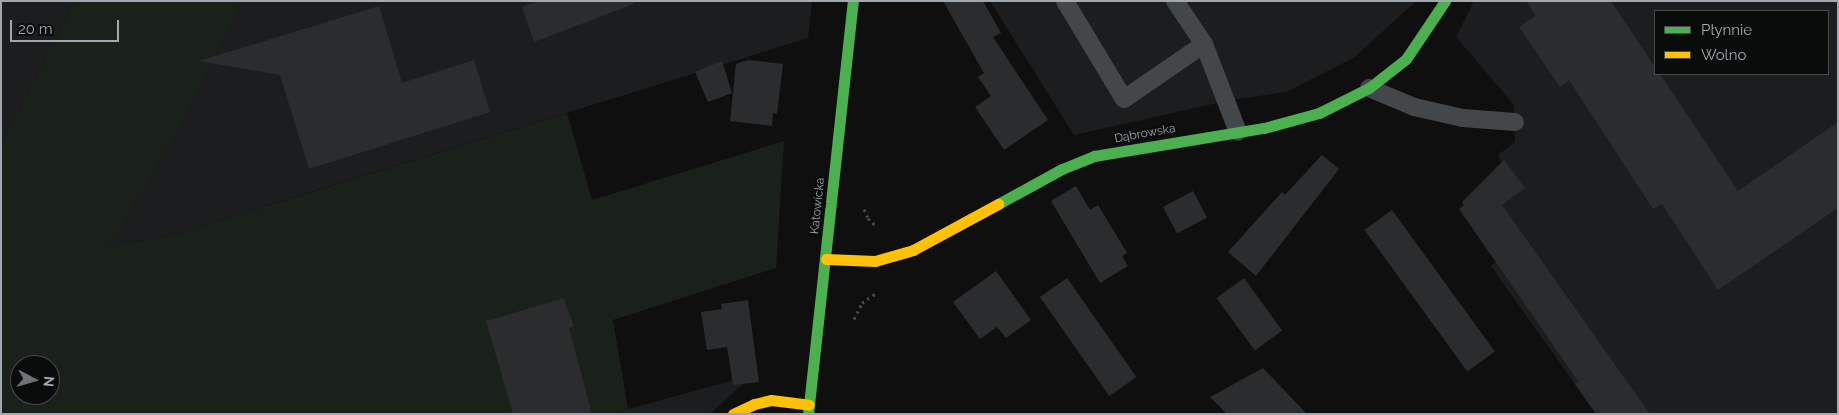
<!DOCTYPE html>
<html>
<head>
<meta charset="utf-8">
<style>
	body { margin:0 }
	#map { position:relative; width:1839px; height:415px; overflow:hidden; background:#0f0f10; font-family:Raleway,sans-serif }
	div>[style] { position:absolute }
	.built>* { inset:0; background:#1c1d1e }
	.green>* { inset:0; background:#1a201a }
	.building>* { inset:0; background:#2b2c2d; transform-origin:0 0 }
	.path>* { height:3px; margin-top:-1.5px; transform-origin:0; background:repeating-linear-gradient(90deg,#46474a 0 2.5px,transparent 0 6.5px) }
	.lane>* { height:18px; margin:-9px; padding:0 9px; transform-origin:9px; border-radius:9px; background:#444749 }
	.fast>* { height:11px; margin:-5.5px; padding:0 5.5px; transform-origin:5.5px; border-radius:5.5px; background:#4caf50 }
	.slow>* { height:11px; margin:-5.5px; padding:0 5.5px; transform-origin:5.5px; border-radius:5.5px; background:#ffc107 }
	span { translate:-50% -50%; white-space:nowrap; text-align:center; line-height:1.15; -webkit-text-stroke:5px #0a0b0b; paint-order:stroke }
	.street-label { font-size:12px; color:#a1a9b0 }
	.frame { position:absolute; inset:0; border:2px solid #a1a9b0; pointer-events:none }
	.legend { position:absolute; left:1654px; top:10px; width:175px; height:65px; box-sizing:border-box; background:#0a0b0b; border:1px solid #464a4d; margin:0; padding:6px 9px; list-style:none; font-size:15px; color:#a1a9b0 }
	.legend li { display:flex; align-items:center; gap:10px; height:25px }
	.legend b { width:25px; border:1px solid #464a4d }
	.north { position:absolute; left:10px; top:355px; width:50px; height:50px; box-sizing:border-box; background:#0a0b0b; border:1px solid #464a4d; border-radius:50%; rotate:96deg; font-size:14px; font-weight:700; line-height:20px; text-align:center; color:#a1a9b0 }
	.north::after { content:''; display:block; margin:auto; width:18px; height:22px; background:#6e7378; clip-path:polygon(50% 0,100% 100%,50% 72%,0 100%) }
	.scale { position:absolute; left:10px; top:20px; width:109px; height:22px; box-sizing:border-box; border:2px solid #a1a9b0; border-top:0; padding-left:6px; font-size:15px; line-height:18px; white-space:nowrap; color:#a1a9b0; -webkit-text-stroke:4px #0a0b0b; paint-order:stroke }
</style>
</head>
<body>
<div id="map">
	<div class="built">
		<div style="clip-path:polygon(1px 1px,74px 1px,1px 145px)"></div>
		<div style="clip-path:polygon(243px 1px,812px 1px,808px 38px,172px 235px,110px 246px,178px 131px)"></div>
		<div style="clip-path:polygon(990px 1px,1416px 1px,1355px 57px,1286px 92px,1226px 101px,1074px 135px)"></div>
		<div style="clip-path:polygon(evenodd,1474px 1px,1838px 1px,1838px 414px,1596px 414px,1491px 266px,1496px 262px,1462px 202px,1504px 165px,1498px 155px,1515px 142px,1514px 105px,1456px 37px,1474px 1px,1655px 11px,1828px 11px,1828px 74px,1655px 74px,1655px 11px)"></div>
		<div style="clip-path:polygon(753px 375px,710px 414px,609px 414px,628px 409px)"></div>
	</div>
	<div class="green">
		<div style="clip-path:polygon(evenodd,74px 1px,243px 1px,178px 131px,110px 246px,172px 235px,567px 113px,592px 200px,784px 141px,776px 268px,613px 320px,628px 409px,609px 414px,1px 414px,1px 145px,74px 1px,20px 365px,50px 365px,50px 395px,20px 395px,20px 365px)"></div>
	</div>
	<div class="building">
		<div style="clip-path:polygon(539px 1px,633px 1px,634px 4px,534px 42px,522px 7px)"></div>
		<div style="clip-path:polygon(943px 1px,983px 1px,1001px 33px,993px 37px,1048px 120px,1004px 150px,975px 107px,991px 96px,978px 77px,984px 73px)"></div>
		<div style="clip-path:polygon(1526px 1px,1611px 1px,1655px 67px,1655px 74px,1660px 74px,1738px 191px,1838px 122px,1838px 208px,1718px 290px,1662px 204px,1653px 209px,1569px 80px,1560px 87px,1519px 27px,1536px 16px)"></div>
		<div style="clip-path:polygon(379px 6px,402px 83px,474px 60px,490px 112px,309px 169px,280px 75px,199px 61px)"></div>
		<div style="clip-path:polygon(748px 60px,783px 64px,777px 114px,773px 113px,772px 126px,730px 121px,736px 64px)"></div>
		<div style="clip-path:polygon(722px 61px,732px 93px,708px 102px,695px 72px)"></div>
		<div style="clip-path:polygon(1322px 155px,1339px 169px,1256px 276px,1228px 252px,1282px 192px,1285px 195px)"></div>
		<div style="clip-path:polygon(1504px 160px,1525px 188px,1502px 205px,1650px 414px,1596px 414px,1575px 384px,1578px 381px,1459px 209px,1464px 205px,1462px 202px)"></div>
		<div style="clip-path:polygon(1076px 186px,1090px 210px,1098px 205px,1127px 253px,1122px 256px,1128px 266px,1100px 283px,1051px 201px)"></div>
		<div style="left:1193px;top:191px;width:30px;height:34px;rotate:62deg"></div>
		<div style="left:1392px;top:210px;width:175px;height:34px;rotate:54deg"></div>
		<div style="clip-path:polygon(996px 271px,1031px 320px,1006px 338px,997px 327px,980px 339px,953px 302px)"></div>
		<div style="left:1067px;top:278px;width:121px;height:33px;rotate:55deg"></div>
		<div style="left:1244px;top:278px;width:65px;height:34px;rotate:54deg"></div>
		<div style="clip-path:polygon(564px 298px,574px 327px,569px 328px,592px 414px,513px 414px,486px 321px)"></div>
		<div style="clip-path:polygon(748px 300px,759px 382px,733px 385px,727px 347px,707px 350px,701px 312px,722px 309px,721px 304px)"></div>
		<div style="clip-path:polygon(1263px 368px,1307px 414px,1227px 414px,1210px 397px)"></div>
	</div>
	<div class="path">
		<div style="left:864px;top:209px;width:10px;rotate:66deg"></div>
		<div style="left:868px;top:218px;width:11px;rotate:45deg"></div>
		<div style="left:854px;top:319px;width:18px;rotate:-63deg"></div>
		<div style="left:862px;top:303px;width:16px;rotate:-35deg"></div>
	</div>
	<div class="lane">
		<div style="left:1065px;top:1px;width:114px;rotate:59deg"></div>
		<div style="left:1124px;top:99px;width:97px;rotate:-34.5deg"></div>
		<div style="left:1175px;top:1px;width:52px;rotate:56deg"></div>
		<div style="left:1204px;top:44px;width:94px;rotate:68.9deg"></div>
		<div style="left:1369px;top:88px;width:49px;rotate:22.9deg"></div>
		<div style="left:1414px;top:107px;width:50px;rotate:12.7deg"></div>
		<div style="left:1463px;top:118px;width:52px;rotate:4.4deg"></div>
	</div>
	<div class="fast">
		<div style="left:998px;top:204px;width:73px;rotate:-28.7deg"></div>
		<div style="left:1062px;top:169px;width:35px;rotate:-22deg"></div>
		<div style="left:1094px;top:156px;width:172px;rotate:-9.4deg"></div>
		<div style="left:1264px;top:128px;width:57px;rotate:-15.3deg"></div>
		<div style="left:1319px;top:113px;width:56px;rotate:-26.6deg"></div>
		<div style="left:1369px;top:88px;width:47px;rotate:-38.1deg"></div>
		<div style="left:1406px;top:59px;width:70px;rotate:-56.1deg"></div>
		<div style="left:808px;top:414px;width:415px;rotate:-83.8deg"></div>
	</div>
	<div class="slow">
		<div style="left:826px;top:259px;width:49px;rotate:2.3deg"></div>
		<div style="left:875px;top:261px;width:40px;rotate:-16deg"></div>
		<div style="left:913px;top:250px;width:97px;rotate:-28.4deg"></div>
		<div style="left:733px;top:414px;width:23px;rotate:-25deg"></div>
		<div style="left:754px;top:404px;width:17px;rotate:-13deg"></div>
		<div style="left:771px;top:400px;width:38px;rotate:7deg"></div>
	</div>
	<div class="street-label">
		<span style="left:1145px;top:134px;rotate:-10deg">Dąbrowska</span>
		<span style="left:818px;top:206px;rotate:-84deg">Katowicka</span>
	</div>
	<div class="frame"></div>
	<ul class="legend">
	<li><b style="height:6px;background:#4caf50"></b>Płynnie</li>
	<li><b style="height:6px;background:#ffc107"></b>Wolno</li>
	</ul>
	<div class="north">N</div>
	<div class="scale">20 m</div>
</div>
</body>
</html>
